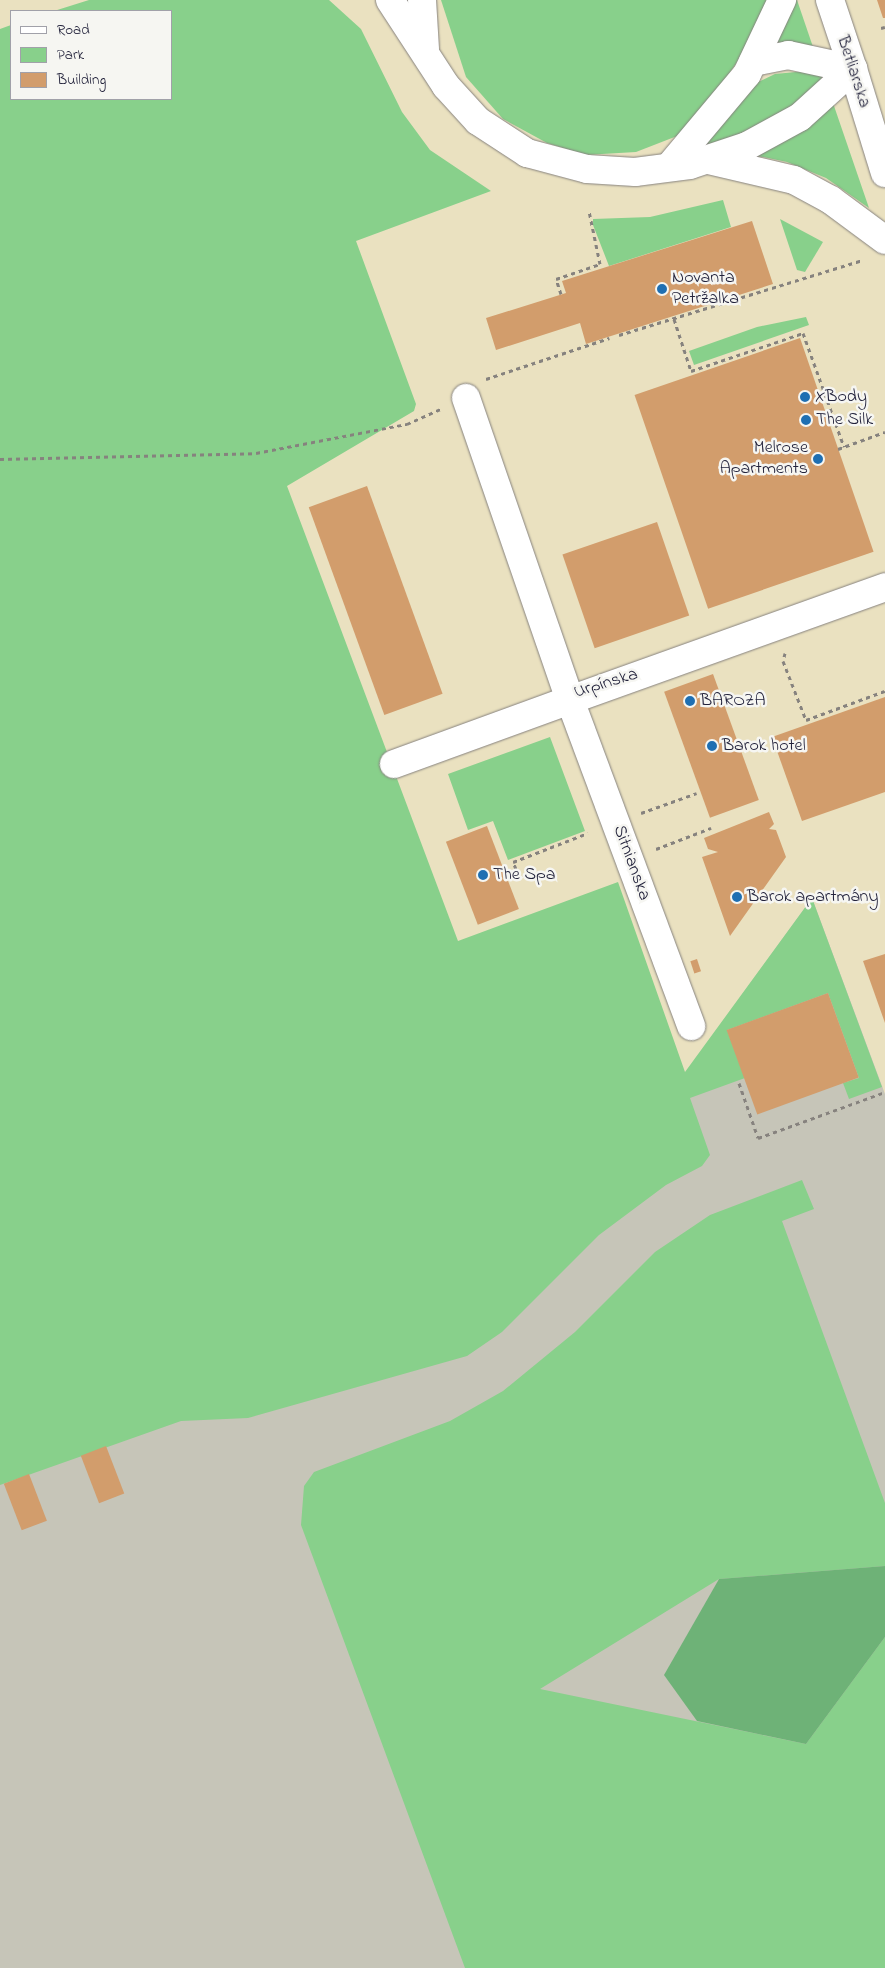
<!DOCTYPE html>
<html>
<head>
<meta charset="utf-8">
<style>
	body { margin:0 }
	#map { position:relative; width:885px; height:1968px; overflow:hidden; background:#eae1c0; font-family:"Indie Flower",sans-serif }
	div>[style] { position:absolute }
	.industrial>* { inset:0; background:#c6c5b8 }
	.green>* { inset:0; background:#88d08b }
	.forest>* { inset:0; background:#6eb277 }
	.building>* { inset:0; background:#d29d6c; transform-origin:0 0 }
	.path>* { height:3px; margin-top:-1.5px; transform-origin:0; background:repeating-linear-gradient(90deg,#86827e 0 4px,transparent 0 8px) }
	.roads { filter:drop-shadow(0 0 1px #86827e) drop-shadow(0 0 1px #86827e) }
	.minor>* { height:28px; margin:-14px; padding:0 14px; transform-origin:14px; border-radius:14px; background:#fff }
	.tertiary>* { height:28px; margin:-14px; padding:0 14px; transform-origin:14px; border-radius:14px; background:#fff }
	.dots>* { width:14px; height:14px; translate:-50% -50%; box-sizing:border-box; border:2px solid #f6f6f2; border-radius:50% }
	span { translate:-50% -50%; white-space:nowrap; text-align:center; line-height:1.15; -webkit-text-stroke:5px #f6f6f2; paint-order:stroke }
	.street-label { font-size:18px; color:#22223b }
	.poi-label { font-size:18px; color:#22223b }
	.left { translate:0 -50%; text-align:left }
	.right { translate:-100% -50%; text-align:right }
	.legend { position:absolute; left:10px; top:10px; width:162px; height:90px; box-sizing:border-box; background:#f6f6f2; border:1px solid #a1a1a9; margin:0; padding:6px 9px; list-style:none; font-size:15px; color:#22223b }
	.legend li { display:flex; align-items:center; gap:10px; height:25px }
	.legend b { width:25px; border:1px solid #a1a1a9 }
</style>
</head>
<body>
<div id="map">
	<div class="industrial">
		<div style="clip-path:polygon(812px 898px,885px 1094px,885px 1968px,0 1968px,0 1473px,536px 1279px)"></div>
	</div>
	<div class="green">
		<div style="clip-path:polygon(89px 0,329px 0,361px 29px,402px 112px,430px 150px,491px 191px,356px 241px,416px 404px,414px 411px,287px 486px,458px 941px,618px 882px,685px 1072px,812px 898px,882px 1087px,849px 1099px,843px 1083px,859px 1078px,828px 993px,727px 1030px,745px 1078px,690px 1098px,710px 1155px,702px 1166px,666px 1185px,599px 1235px,502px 1332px,467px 1356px,248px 1418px,181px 1421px,0 1485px,0 29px,11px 25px,11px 99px,171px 99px,171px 11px,54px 11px)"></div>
		<div style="clip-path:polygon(441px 0,770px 0,750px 43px,690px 131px,636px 152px,585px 155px,547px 143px,503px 119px,466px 77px)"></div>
		<div style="clip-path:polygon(797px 0,813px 47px,770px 49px,790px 4px)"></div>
		<div style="clip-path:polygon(817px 70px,824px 75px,804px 102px,782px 117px,699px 153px,750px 86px,775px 74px)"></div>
		<div style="clip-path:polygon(833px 103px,869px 208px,826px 178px,787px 162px,748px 154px)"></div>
		<div style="clip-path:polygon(723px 200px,731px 227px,609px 266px,593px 225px,593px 219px,650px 217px)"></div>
		<div style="clip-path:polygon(780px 219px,823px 242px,805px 272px,797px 270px)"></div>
		<div style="clip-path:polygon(806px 317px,809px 325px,694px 365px,689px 351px,757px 327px)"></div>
		<div style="clip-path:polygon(550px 737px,585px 831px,508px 860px,493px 821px,468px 830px,448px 774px)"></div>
		<div style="clip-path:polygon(802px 1180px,814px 1209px,782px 1221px,885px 1503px,885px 1566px,719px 1579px,540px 1689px,806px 1744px,885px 1637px,885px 1968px,465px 1968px,301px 1525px,304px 1486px,314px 1472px,450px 1421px,503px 1391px,575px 1332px,655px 1252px,710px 1215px)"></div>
	</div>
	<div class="forest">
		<div style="clip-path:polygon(885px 1566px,885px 1637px,806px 1744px,697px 1721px,664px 1675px,719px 1579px)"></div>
	</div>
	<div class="building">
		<div style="clip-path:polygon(877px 0,885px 0,885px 18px,883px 18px)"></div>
		<div style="clip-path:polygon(752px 221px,773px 284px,586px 344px,580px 323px,496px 350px,486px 318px,566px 293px,562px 281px)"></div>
		<div style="left:800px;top:338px;width:226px;height:175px;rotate:71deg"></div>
		<div style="left:367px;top:486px;width:221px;height:62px;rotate:70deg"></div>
		<div style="left:657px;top:522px;width:99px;height:100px;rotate:71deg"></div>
		<div style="left:713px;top:674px;width:134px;height:52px;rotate:70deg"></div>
		<div style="clip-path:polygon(885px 697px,885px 792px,802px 821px,772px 737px)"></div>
		<div style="clip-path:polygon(769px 812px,774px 824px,769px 829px,776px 830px,786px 857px,730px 936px,702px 857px,718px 852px,708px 849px,704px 838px)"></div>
		<div style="left:487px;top:826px;width:89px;height:44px;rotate:69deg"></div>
		<div style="clip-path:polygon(885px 954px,885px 1023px,863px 961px)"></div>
		<div style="left:697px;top:959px;width:13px;height:7px;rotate:72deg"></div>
		<div style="left:828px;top:993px;width:90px;height:108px;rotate:70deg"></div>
		<div style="left:106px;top:1446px;width:51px;height:27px;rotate:69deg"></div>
		<div style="left:29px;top:1474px;width:50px;height:27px;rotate:69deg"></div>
	</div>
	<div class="path">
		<div style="left:881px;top:28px;width:4px;rotate:-14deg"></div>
		<div style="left:561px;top:294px;width:16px;rotate:-108deg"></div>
		<div style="left:556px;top:279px;width:46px;rotate:-18.8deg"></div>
		<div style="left:600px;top:264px;width:54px;rotate:-101.7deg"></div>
		<div style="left:674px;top:319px;width:55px;rotate:71.9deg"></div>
		<div style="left:691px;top:371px;width:118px;rotate:-18.7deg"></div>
		<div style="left:803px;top:333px;width:121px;rotate:70.2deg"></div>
		<div style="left:619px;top:335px;width:255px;rotate:-17.1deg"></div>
		<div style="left:486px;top:379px;width:130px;rotate:-18.4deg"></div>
		<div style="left:838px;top:449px;width:50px;rotate:-19.9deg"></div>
		<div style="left:0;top:459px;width:256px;rotate:-1.3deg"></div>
		<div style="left:256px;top:453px;width:154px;rotate:-10.9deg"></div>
		<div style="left:407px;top:424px;width:37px;rotate:-24deg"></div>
		<div style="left:785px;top:653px;width:8px;rotate:104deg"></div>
		<div style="left:783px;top:661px;width:63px;rotate:68.7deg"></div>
		<div style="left:806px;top:720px;width:84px;rotate:-20.2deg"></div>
		<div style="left:641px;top:813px;width:59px;rotate:-19.7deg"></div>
		<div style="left:656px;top:849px;width:59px;rotate:-20.9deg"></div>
		<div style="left:519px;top:876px;width:15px;rotate:-113deg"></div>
		<div style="left:513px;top:862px;width:80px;rotate:-21.1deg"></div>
		<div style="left:739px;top:1083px;width:58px;rotate:70.9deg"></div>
		<div style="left:758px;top:1138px;width:135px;rotate:-19.9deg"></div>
	</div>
	<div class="roads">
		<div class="minor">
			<div style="left:853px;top:69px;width:109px;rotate:72.9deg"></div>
			<div style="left:466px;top:398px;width:319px;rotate:71deg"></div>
			<div style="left:570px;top:700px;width:335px;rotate:-19.7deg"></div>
			<div style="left:394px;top:764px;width:187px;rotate:-20deg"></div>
			<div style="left:570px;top:700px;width:348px;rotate:69.6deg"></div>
		</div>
		<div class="tertiary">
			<div style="left:390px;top:0;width:103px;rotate:56.9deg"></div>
			<div style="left:446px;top:86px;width:47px;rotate:47.6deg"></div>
			<div style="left:478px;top:121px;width:59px;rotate:33.1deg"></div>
			<div style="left:527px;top:153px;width:62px;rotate:14.9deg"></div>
			<div style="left:587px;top:169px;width:48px;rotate:3.6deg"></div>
			<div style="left:635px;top:172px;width:55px;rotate:-7.3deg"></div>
			<div style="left:690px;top:165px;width:60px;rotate:-18.4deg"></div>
			<div style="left:747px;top:146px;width:60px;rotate:-28.7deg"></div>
			<div style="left:800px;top:117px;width:72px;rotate:-42.2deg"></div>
			<div style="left:422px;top:0;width:49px;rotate:86.5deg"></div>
			<div style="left:830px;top:0;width:73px;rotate:71.6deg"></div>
			<div style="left:753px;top:62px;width:36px;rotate:-11deg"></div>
			<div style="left:788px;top:55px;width:66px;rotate:12.2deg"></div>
			<div style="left:709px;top:160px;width:87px;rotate:13.2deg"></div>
			<div style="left:794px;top:180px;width:42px;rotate:28.4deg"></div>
			<div style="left:831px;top:200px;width:67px;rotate:36.5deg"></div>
			<div style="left:669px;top:167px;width:121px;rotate:-50deg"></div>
			<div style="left:747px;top:74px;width:82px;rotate:-64.7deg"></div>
		</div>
	</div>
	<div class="dots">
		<div style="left:662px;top:289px;background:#1f6fb2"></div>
		<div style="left:805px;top:397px;background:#1f6fb2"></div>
		<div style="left:806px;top:420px;background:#1f6fb2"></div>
		<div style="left:818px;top:459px;background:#1f6fb2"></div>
		<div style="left:690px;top:701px;background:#1f6fb2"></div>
		<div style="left:712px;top:746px;background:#1f6fb2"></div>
		<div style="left:483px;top:875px;background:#1f6fb2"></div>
		<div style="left:737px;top:897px;background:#1f6fb2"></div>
	</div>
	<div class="street-label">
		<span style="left:853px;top:72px;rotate:72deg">Betliarska</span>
		<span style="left:606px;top:684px;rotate:-17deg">Urpínska</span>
		<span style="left:631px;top:863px;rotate:70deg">Sitnianska</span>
	</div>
	<div class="poi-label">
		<span class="left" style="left:672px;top:289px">Novanta<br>Petržalka</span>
		<span class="left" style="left:815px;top:397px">XBody</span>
		<span class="left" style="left:816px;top:420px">The Silk</span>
		<span class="right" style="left:808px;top:459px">Melrose<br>Apartments</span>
		<span class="left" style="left:700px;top:701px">BAROZA</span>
		<span class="left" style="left:722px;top:746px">Barok hotel</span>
		<span class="left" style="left:493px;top:875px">The Spa</span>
		<span class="left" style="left:747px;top:897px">Barok apartmány</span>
	</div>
	<ul class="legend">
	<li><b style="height:6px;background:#fff"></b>Road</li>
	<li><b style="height:14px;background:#88d08b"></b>Park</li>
	<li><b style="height:14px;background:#d29d6c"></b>Building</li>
	</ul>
</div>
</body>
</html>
